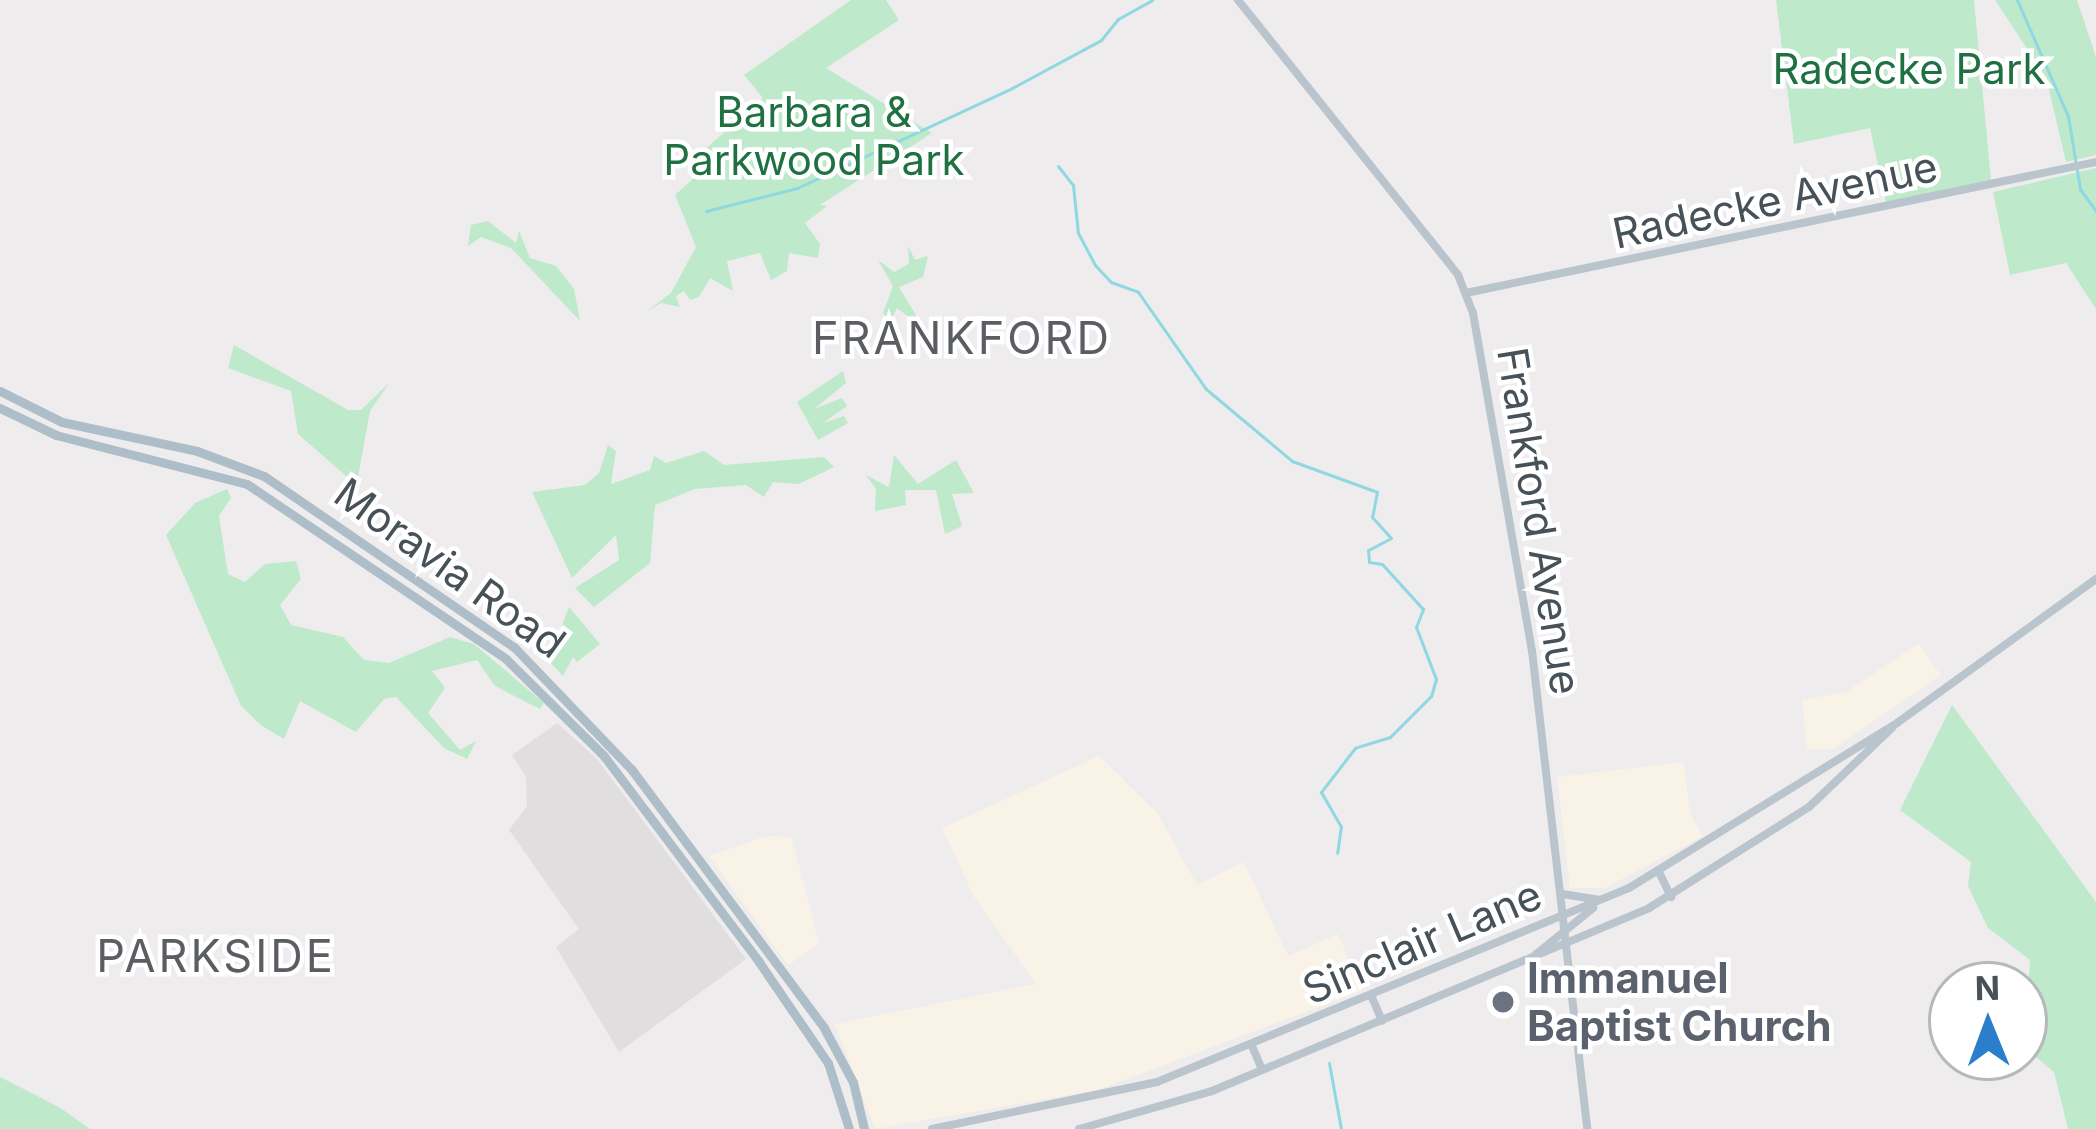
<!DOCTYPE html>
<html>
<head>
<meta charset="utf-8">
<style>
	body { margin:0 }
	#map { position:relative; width:2096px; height:1129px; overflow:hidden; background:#efeced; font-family:Inter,sans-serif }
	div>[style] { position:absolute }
	.commercial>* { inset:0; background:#f9f2e6 }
	.education>* { inset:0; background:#e0dede }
	.green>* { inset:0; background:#bee9cb }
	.stream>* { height:3px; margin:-1.5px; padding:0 1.5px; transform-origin:1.5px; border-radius:1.5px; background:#8fd8e2 }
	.secondary>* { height:8px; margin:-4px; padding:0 4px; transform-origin:4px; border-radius:4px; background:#bac4cd }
	.primary>* { height:9px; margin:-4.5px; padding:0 4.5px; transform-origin:4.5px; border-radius:4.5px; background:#aebec9 }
	.dots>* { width:33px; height:33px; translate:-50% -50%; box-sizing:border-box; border:6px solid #fff; border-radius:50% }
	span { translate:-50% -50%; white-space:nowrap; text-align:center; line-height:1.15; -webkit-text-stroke:9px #fff; paint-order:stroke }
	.park-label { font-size:42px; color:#1f7141 }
	.street-label { font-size:42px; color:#475158 }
	.worship-label { font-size:42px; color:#5b616d; font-weight:700 }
	.left { translate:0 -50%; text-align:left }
	.neighbourhood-label { font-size:45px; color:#5a5d61; letter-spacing:3px }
	.north { position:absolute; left:1928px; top:961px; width:120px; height:120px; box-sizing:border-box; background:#fff; border:3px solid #b5b9bc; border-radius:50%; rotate:359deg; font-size:33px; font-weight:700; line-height:48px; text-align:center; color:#475158 }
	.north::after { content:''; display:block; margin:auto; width:42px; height:54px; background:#2a7ecb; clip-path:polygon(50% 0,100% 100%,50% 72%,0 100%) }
</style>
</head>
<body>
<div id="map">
	<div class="commercial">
		<div style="clip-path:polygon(1918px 644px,1941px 675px,1833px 749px,1807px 750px,1802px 700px,1846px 692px)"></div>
		<div style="clip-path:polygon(1099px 756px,1158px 814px,1197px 885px,1244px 862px,1288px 956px,1338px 934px,1362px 991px,1097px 1090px,875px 1129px,835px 1024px,1036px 984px,974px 897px,942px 828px)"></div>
		<div style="clip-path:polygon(1684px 762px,1690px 814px,1703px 836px,1605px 888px,1570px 888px,1557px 777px)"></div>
		<div style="clip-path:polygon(766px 836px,792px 837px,819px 944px,788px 965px,709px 856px)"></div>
	</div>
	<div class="education">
		<div style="clip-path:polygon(557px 723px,597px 759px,746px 959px,619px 1052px,556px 947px,579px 929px,509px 830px,527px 806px,526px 777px,512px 755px)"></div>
	</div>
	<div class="green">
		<div style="clip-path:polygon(851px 0,886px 0,899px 20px,826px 68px,932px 133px,820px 205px,827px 206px,805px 223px,820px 244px,818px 258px,789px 253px,787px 271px,771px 280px,760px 253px,727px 261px,733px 291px,710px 278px,699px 297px,690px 300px,684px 291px,676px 296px,680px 307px,661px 303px,646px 312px,671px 293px,696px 247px,675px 195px,703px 170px,694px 159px,763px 98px,744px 75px)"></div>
		<div style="clip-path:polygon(1776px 0,1974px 0,1991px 180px,1886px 202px,1870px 128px,1794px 144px)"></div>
		<div style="clip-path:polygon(1995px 0,2077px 0,2096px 57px,2096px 155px,2066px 162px,2046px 77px)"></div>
		<div style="clip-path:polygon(2096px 168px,2096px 309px,2066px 263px,2010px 275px,1993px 192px)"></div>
		<div style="clip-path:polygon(488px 221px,516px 243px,519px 231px,530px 258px,556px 266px,574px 289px,580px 321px,511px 248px,481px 237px,468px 246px,471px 225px)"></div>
		<div style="clip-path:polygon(908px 246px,915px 260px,928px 256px,923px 277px,899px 287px,932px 342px,928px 352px,914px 321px,897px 308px,890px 322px,883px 313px,893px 286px,878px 260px,894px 272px,909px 264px)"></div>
		<div style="clip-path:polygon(234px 345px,348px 410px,361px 410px,389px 383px,370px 411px,358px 477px,346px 476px,298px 434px,291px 391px,228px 368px)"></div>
		<div style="clip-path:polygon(843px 371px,846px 383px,814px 409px,842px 398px,847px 406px,823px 423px,844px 416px,848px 423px,818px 440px,797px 402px)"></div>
		<div style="clip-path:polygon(608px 445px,616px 451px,611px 484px,650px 470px,654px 456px,666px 463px,704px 451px,724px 465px,824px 457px,834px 467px,799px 484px,773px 482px,764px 497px,746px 485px,695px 489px,655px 505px,650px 563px,594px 607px,575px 588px,619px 560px,616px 535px,572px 578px,532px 492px,585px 485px,599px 473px)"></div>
		<div style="clip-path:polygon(894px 455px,918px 484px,956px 460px,974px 493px,952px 494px,962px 526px,945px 534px,936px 490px,905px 490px,906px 505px,875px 511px,876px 489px,866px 475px,889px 487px)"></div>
		<div style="clip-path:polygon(227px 489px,231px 498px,219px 516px,228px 574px,245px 582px,265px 564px,296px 561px,301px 579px,280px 605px,291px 625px,343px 637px,364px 660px,389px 663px,450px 637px,474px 644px,544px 703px,540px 709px,495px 686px,477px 660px,432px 671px,445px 688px,428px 713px,460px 750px,476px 741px,467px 759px,444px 748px,396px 697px,384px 699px,356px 732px,300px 701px,284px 739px,262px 726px,241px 706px,166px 535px,195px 503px)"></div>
		<div style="clip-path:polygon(569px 607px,600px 644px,577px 662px,573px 657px,563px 676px,549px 661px)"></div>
		<div style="clip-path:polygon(1952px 705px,2096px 902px,2096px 1129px,2068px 1129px,2054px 1072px,2024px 1047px,2030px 960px,1988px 928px,1968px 886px,1971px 862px,1900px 810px)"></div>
		<div style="clip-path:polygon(0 1077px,59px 1107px,90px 1129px,0 1129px)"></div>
	</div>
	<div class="stream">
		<div style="left:2017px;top:0;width:127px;rotate:66.3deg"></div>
		<div style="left:2068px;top:116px;width:74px;rotate:80.7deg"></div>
		<div style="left:2080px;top:189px;width:27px;rotate:54deg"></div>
		<div style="left:1058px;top:166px;width:24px;rotate:52deg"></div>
		<div style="left:1073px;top:185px;width:48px;rotate:84.1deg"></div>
		<div style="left:1078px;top:233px;width:36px;rotate:62deg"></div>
		<div style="left:1095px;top:265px;width:23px;rotate:47deg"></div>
		<div style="left:1111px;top:282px;width:29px;rotate:20deg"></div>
		<div style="left:1138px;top:292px;width:118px;rotate:55deg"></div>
		<div style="left:1206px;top:389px;width:112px;rotate:39.9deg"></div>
		<div style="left:1292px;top:461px;width:90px;rotate:20deg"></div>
		<div style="left:1377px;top:492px;width:25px;rotate:101deg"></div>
		<div style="left:1372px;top:517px;width:28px;rotate:48deg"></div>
		<div style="left:1391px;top:538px;width:26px;rotate:152deg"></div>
		<div style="left:1368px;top:550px;width:12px;rotate:85deg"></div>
		<div style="left:1369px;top:562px;width:13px;rotate:9deg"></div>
		<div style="left:1382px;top:564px;width:61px;rotate:47.7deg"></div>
		<div style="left:1423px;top:609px;width:19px;rotate:111deg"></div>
		<div style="left:1416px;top:627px;width:56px;rotate:69deg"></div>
		<div style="left:1436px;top:679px;width:18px;rotate:106deg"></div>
		<div style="left:1431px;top:696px;width:58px;rotate:135deg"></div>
		<div style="left:1390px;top:737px;width:37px;rotate:163deg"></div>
		<div style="left:1355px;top:748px;width:56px;rotate:127.7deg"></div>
		<div style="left:1321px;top:792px;width:39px;rotate:60deg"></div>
		<div style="left:1341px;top:826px;width:27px;rotate:98deg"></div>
		<div style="left:706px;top:211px;width:94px;rotate:-14.2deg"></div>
		<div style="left:797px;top:188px;width:237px;rotate:-24.9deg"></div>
		<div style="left:1012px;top:88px;width:101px;rotate:-28.3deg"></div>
		<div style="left:1101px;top:40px;width:27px;rotate:-51deg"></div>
		<div style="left:1118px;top:19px;width:39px;rotate:-29deg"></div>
		<div style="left:1329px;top:1063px;width:67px;rotate:79.7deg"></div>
	</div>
	<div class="secondary">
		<div style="left:1238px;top:0;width:352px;rotate:51.3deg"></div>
		<div style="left:1458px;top:275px;width:41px;rotate:68.5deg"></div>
		<div style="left:1473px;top:313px;width:343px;rotate:80.1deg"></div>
		<div style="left:1532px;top:651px;width:481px;rotate:83.4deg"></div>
		<div style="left:1466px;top:293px;width:643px;rotate:-11.75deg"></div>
		<div style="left:1659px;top:872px;width:28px;rotate:64deg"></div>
		<div style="left:1562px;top:894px;width:37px;rotate:9deg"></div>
		<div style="left:1535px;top:955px;width:75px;rotate:-39deg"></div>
		<div style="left:1371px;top:995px;width:28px;rotate:67deg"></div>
		<div style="left:1252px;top:1046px;width:26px;rotate:67deg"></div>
		<div style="left:932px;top:1129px;width:230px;rotate:-11.8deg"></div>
		<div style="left:1157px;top:1082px;width:510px;rotate:-22.34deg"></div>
		<div style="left:1629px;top:888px;width:315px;rotate:-31.6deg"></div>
		<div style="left:1897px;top:723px;width:246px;rotate:-35.9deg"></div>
		<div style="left:1079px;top:1129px;width:138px;rotate:-15.9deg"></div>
		<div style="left:1212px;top:1091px;width:474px;rotate:-22.7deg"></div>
		<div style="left:1649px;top:908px;width:189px;rotate:-32.3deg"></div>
		<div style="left:1809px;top:807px;width:115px;rotate:-43.6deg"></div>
	</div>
	<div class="primary">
		<div style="left:0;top:391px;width:69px;rotate:26.6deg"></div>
		<div style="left:62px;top:422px;width:138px;rotate:12.1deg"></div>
		<div style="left:197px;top:451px;width:72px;rotate:20.5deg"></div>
		<div style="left:264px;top:476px;width:303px;rotate:34.4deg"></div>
		<div style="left:514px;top:647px;width:170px;rotate:46.2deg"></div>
		<div style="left:632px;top:770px;width:322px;rotate:53.3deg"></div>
		<div style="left:824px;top:1028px;width:61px;rotate:61.8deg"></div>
		<div style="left:853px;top:1082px;width:48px;rotate:76.8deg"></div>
		<div style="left:0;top:408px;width:62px;rotate:25.7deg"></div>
		<div style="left:56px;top:435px;width:197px;rotate:14.4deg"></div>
		<div style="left:247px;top:484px;width:313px;rotate:34deg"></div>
		<div style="left:506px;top:659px;width:138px;rotate:44.7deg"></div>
		<div style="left:604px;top:756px;width:258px;rotate:53deg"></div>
		<div style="left:759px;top:962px;width:122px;rotate:55.7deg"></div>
		<div style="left:828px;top:1063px;width:69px;rotate:72.3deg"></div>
	</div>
	<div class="dots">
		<div style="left:1503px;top:1002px;background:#6b7280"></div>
	</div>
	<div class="park-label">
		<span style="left:1909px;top:69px">Radecke Park</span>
		<span style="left:814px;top:136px">Barbara &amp;<br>Parkwood Park</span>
	</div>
	<div class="street-label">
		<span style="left:1775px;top:200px;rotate:-12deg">Radecke Avenue</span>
		<span style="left:1539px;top:521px;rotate:81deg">Frankford Avenue</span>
		<span style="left:450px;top:568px;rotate:36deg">Moravia Road</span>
		<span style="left:1422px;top:942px;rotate:-23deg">Sinclair Lane</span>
	</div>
	<div class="worship-label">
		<span class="left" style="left:1527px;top:1002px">Immanuel<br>Baptist Church</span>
	</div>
	<div class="neighbourhood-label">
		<span style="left:962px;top:338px">FRANKFORD</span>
		<span style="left:216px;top:956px">PARKSIDE</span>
	</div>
	<div class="north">N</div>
</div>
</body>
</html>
